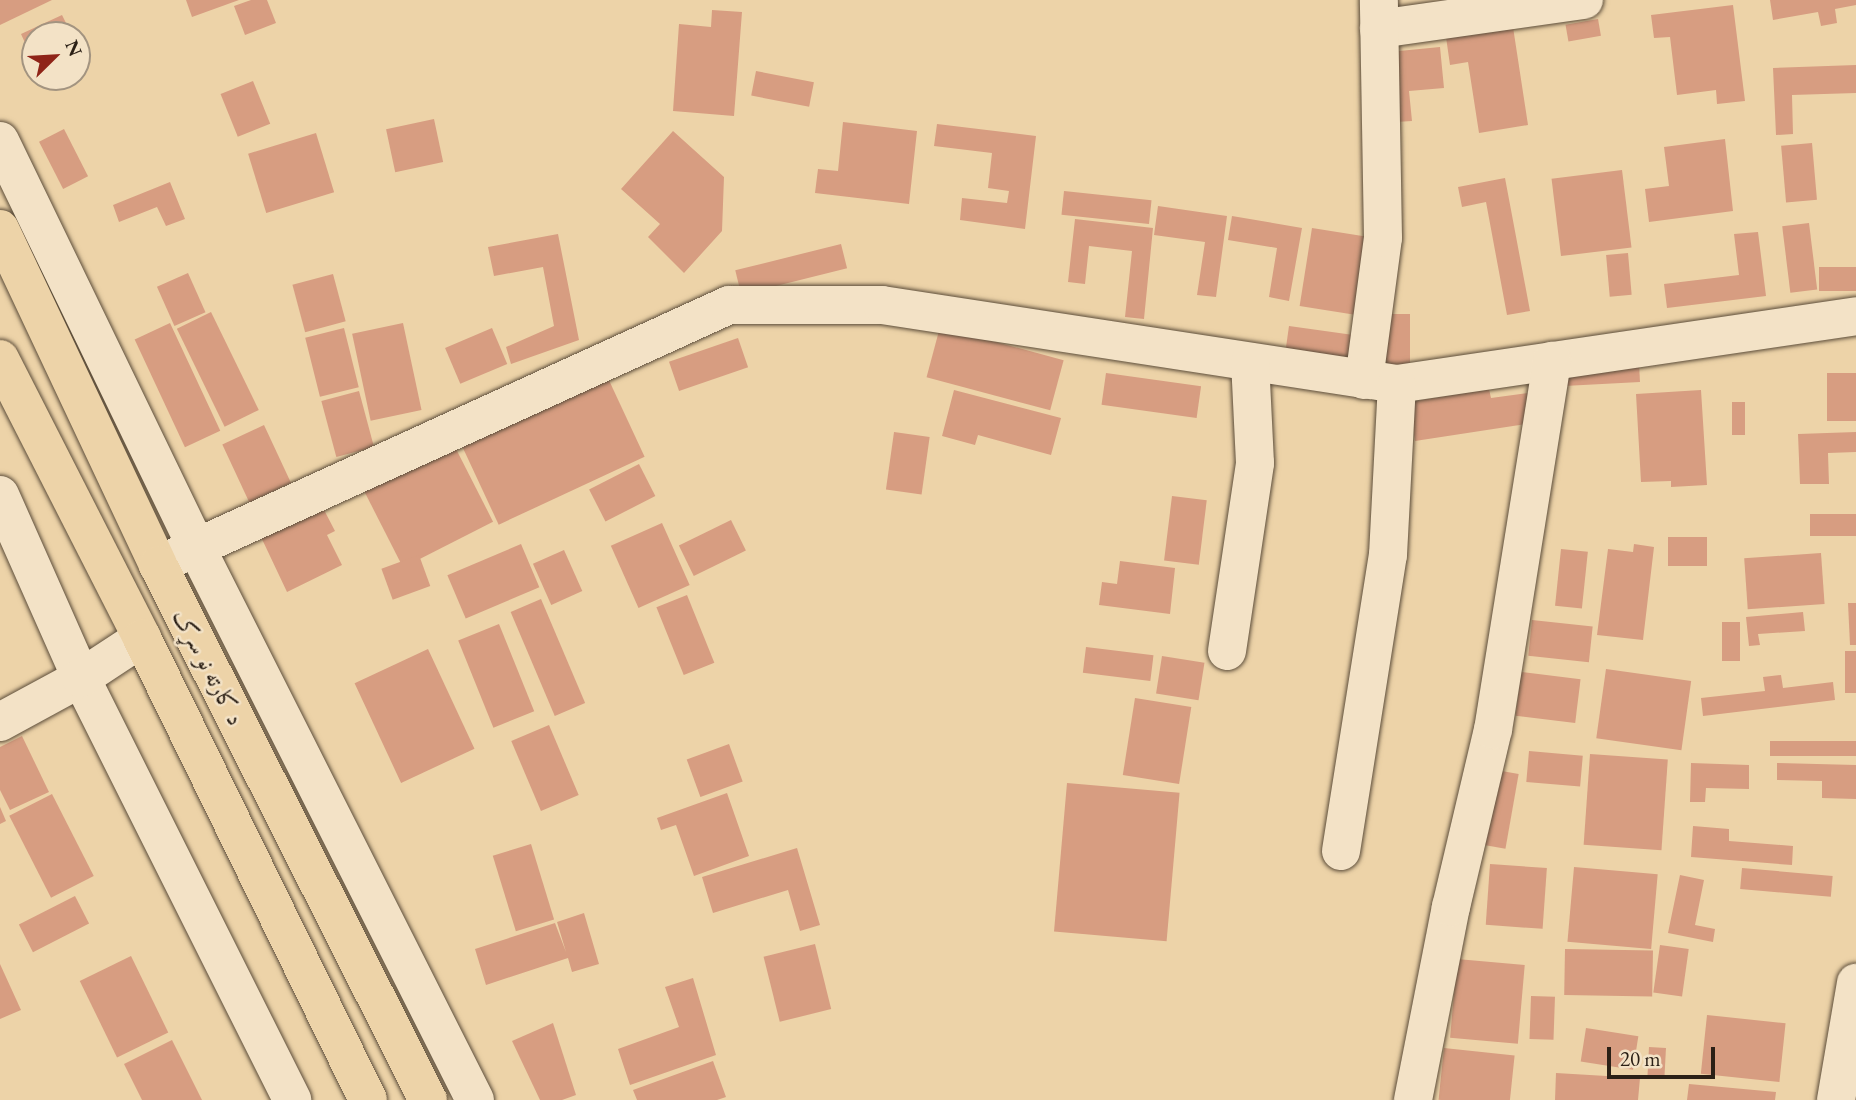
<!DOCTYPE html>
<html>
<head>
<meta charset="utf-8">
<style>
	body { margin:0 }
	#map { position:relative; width:1856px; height:1100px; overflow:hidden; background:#edd3a8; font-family:"EB Garamond",Amiri,serif }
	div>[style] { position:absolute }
	.building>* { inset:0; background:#d79d81; transform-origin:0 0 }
	.roads { filter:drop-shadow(0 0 2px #5c4d3a) drop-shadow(0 0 2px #5c4d3a) }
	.minor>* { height:38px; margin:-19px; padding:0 19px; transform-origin:19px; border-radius:19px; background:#f3e2c6 }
	.highway>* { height:38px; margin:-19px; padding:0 19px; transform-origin:19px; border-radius:19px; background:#edd3a8 }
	span { translate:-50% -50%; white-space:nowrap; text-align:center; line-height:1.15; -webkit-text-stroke:5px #f3e2c6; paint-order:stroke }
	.street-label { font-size:24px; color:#2b2016 }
	.north { position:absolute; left:21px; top:21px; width:70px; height:70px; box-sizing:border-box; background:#f3e2c6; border:2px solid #a39480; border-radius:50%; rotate:66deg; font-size:19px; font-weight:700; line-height:28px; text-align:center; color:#2b2016 }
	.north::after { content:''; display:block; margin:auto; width:24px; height:32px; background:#8f2418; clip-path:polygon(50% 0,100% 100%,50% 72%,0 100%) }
	.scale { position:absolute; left:1607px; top:1047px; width:108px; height:32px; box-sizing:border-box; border:4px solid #2b2016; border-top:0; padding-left:9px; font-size:21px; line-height:24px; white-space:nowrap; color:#2b2016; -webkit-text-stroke:5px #f3e2c6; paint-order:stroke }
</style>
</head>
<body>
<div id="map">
	<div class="building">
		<div style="clip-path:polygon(0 0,52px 0,0 25px)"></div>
		<div style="clip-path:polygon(186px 0,239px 0,192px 17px)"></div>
		<div style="clip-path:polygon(251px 0,267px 0,276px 23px,245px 35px,234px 6px)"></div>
		<div style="clip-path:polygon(1770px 0,1856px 0,1856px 5px,1835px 9px,1837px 23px,1821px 26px,1818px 12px,1773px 20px)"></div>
		<div style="clip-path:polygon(1733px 5px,1745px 101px,1717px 104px,1716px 90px,1677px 95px,1670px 37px,1654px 38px,1651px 15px)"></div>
		<div style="clip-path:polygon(712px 10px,742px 12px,734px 116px,673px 111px,679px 24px,711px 27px)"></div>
		<div style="clip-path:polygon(62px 15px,72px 35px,35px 35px,35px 57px,32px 58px,21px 34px)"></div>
		<div style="left:1598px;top:19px;width:17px;height:33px;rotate:80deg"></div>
		<div style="clip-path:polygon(1513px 27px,1528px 125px,1479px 133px,1468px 62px,1450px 65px,1446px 37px)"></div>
		<div style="clip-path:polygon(1440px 47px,1444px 88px,1409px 91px,1412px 121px,1396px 122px,1389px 52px)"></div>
		<div style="clip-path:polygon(1856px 65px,1856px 93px,1792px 95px,1793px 134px,1776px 135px,1773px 68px)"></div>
		<div style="left:756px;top:71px;width:59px;height:25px;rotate:11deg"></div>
		<div style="left:253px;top:81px;width:46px;height:35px;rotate:68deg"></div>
		<div style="left:434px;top:119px;width:44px;height:49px;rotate:78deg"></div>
		<div style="clip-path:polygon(843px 122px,917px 131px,909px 204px,815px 193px,818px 169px,838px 171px)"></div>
		<div style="clip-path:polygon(937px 124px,1036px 136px,1025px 229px,960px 220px,962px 198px,1007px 203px,1009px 191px,988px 188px,992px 153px,934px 146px)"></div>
		<div style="left:64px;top:129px;width:53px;height:28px;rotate:63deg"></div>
		<div style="clip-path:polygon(673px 131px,724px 177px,722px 231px,684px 273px,648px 237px,660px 224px,621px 189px)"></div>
		<div style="left:316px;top:133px;width:62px;height:71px;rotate:73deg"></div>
		<div style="clip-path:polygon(1725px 139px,1733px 211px,1649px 222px,1645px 189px,1669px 186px,1664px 147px)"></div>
		<div style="left:1812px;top:143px;width:57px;height:31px;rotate:85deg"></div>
		<div style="left:1622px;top:170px;width:78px;height:71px;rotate:83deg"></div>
		<div style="clip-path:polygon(1505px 178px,1530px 311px,1507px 315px,1486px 202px,1462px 207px,1458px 187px)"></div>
		<div style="clip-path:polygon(170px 182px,185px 219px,166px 226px,157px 207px,119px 222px,113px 205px)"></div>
		<div style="left:1064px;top:191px;width:88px;height:24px;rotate:6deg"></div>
		<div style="clip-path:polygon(1158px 206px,1227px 216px,1216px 297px,1197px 295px,1205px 242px,1154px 235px)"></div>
		<div style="clip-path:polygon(1232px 216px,1302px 228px,1289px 301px,1269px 297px,1277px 248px,1228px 240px)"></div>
		<div style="clip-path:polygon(1075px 219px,1153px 228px,1144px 319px,1125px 317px,1132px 251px,1089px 246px,1085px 284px,1068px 282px)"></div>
		<div style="left:1809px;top:223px;width:67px;height:27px;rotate:83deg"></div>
		<div style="left:1312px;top:228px;width:59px;height:79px;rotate:9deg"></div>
		<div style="clip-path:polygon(1758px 232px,1766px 296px,1667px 308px,1664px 284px,1739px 275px,1734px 234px)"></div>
		<div style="clip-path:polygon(558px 234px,579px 340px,511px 364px,506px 347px,554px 326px,543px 267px,494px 276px,488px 247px)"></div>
		<div style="left:841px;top:244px;width:25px;height:109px;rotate:76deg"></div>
		<div style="left:1628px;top:253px;width:42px;height:22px;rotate:85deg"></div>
		<div style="left:1856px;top:267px;width:24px;height:37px;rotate:90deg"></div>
		<div style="left:188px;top:273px;width:43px;height:34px;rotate:66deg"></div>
		<div style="left:333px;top:274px;width:49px;height:42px;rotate:75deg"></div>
		<div style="left:211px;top:312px;width:109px;height:38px;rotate:64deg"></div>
		<div style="left:1386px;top:314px;width:24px;height:51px"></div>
		<div style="left:170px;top:323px;width:119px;height:39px;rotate:65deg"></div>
		<div style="left:403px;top:323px;width:89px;height:52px;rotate:78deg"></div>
		<div style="left:1289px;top:326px;width:65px;height:26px;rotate:8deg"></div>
		<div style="left:940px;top:327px;width:128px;height:52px;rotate:15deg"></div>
		<div style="left:344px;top:328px;width:61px;height:40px;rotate:76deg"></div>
		<div style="left:492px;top:328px;width:39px;height:51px;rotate:67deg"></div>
		<div style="left:738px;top:338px;width:31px;height:73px;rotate:71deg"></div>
		<div style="left:1639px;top:363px;width:19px;height:76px;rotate:87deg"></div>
		<div style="left:1106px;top:373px;width:96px;height:32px;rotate:8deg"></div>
		<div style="left:1856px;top:373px;width:48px;height:29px;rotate:90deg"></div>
		<div style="left:607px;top:376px;width:89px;height:161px;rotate:65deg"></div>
		<div style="clip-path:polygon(1489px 389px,1491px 398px,1528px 393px,1533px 423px,1415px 441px,1409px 402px)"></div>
		<div style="clip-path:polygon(954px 390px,1061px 418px,1051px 455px,978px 435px,975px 445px,942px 436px)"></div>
		<div style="clip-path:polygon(1701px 390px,1707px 485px,1671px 487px,1671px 481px,1641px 482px,1636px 394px)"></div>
		<div style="left:359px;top:391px;width:58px;height:39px;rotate:75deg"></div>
		<div style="left:1732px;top:402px;width:13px;height:33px"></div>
		<div style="left:264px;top:425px;width:64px;height:46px;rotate:65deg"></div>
		<div style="left:894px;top:432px;width:36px;height:58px;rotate:8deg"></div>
		<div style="clip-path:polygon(1856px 432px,1856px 452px,1828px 453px,1829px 484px,1800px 484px,1798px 434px)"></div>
		<div style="left:454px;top:445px;width:86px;height:101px;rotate:63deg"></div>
		<div style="left:639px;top:464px;width:36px;height:56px;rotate:63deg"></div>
		<div style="left:1172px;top:496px;width:35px;height:65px;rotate:7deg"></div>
		<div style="clip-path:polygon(322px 506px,335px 531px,327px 535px,342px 565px,287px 592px,261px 537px)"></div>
		<div style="left:1856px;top:514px;width:22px;height:46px;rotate:90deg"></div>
		<div style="left:731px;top:520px;width:34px;height:58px;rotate:64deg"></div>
		<div style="left:662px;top:523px;width:68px;height:56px;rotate:66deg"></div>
		<div style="left:1668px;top:537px;width:39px;height:29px"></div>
		<div style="left:521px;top:544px;width:47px;height:80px;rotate:67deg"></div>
		<div style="clip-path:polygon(1634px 544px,1654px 547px,1643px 640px,1597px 635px,1608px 549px,1633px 552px)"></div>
		<div style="left:1561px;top:549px;width:27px;height:57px;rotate:6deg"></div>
		<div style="left:564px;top:550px;width:45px;height:34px;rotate:66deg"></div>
		<div style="left:1821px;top:553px;width:51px;height:77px;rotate:86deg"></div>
		<div style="left:419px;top:555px;width:33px;height:40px;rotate:70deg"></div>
		<div style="clip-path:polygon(1120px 561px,1175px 568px,1170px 614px,1099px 605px,1102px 582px,1117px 584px)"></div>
		<div style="left:687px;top:595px;width:73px;height:33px;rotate:68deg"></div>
		<div style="left:541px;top:599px;width:113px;height:33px;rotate:67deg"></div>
		<div style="clip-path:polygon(1848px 603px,1856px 603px,1856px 645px,1850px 645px)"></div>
		<div style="clip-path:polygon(1803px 612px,1805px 631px,1758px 634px,1760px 645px,1749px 646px,1746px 617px)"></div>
		<div style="left:1532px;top:620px;width:61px;height:36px;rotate:6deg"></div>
		<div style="left:1722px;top:622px;width:18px;height:39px"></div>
		<div style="left:499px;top:624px;width:94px;height:44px;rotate:68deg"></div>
		<div style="left:1086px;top:647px;width:68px;height:26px;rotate:7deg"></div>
		<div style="left:428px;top:649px;width:110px;height:81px;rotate:65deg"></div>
		<div style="left:1845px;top:651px;width:11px;height:42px"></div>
		<div style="left:1162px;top:656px;width:43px;height:38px;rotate:9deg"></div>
		<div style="left:1606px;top:669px;width:86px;height:70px;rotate:8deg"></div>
		<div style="left:1521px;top:672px;width:60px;height:44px;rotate:7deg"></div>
		<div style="clip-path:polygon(1781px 675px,1783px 688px,1833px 682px,1835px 700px,1703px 716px,1701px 698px,1765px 691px,1763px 677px)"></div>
		<div style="left:1135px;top:698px;width:57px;height:78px;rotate:9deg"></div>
		<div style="left:549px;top:725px;width:76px;height:41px;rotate:67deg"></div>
		<div style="clip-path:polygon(22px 736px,49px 792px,10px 810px,0 790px,0 747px)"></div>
		<div style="left:1856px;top:741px;width:15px;height:86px;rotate:90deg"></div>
		<div style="left:729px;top:744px;width:40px;height:45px;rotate:70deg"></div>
		<div style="left:1529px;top:751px;width:54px;height:31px;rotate:5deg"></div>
		<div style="left:1590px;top:754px;width:78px;height:91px;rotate:4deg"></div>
		<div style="clip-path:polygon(1691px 763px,1749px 765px,1749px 789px,1706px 788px,1705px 802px,1690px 802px)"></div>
		<div style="clip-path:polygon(1777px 763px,1856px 765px,1856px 799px,1822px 798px,1822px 781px,1777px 780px)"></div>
		<div style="left:1496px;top:770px;width:23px;height:76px;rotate:10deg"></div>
		<div style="left:1067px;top:783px;width:113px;height:149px;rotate:5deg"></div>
		<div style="clip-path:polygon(727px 793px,749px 856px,694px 876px,676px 825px,661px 830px,657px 818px)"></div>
		<div style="left:52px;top:794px;width:92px;height:48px;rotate:63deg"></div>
		<div style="clip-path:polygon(0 807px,6px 821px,0 824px)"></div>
		<div style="clip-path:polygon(1693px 826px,1729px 829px,1729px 841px,1793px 846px,1792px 865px,1691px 857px)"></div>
		<div style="left:531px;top:844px;width:79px;height:40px;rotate:73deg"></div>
		<div style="clip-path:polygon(797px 848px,820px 925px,800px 931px,788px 890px,713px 913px,702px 877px)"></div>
		<div style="left:1490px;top:864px;width:57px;height:61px;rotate:4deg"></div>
		<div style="left:1574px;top:867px;width:84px;height:75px;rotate:5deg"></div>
		<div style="left:1742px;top:868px;width:91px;height:21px;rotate:5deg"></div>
		<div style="clip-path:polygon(1680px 875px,1704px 880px,1695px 925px,1715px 929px,1713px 942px,1668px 933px)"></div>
		<div style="left:75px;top:896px;width:31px;height:63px;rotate:63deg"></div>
		<div style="clip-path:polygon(584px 913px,599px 964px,572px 972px,568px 958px,486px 985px,475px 949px,555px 923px,566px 952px,557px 922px)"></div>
		<div style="left:815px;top:944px;width:67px;height:53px;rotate:76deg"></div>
		<div style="left:1660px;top:945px;width:29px;height:48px;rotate:8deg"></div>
		<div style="left:1565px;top:949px;width:88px;height:46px;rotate:1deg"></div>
		<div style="left:131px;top:956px;width:85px;height:57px;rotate:64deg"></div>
		<div style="left:1457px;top:959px;width:68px;height:79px;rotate:5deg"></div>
		<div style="clip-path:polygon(0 964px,21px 1010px,0 1019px)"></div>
		<div style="clip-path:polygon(693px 978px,716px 1055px,630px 1085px,618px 1049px,679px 1027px,665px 987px)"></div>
		<div style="left:1531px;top:996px;width:24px;height:43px;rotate:2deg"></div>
		<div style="left:1707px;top:1015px;width:79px;height:59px;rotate:6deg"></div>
		<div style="clip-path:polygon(553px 1023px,576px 1095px,562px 1100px,540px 1100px,512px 1041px)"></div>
		<div style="left:1586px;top:1028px;width:53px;height:34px;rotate:9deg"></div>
		<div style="clip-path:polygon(172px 1040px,202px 1100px,142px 1100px,124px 1064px)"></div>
		<div style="left:1649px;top:1047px;width:17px;height:28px;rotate:3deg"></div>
		<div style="left:1444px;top:1048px;width:71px;height:52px;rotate:6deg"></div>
		<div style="clip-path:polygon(713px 1061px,726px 1097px,717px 1100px,637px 1100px,633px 1090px)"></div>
		<div style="clip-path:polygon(1556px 1073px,1640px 1078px,1638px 1100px,1555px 1100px)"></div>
		<div style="clip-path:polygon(1689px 1084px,1776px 1092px,1775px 1100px,1687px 1100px)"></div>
	</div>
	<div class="roads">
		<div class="minor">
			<div style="left:1379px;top:29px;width:207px;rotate:-8.1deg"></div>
			<div style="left:0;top:141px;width:453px;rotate:64.2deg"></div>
			<div style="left:197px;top:549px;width:617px;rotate:63.23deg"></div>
			<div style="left:1364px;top:380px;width:143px;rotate:-82.4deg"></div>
			<div style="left:1383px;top:238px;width:238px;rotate:-91deg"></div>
			<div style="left:0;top:495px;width:200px;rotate:66.1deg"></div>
			<div style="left:81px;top:678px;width:472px;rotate:63.4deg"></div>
			<div style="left:158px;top:565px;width:627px;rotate:-24.48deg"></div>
			<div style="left:729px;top:305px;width:153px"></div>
			<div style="left:882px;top:305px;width:521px;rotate:8.72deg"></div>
			<div style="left:1397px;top:384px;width:464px;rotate:-8.4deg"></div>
			<div style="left:1227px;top:651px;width:190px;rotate:-81.5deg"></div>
			<div style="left:1255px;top:463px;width:101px;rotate:-92.8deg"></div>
			<div style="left:0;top:722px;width:92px;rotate:-28.5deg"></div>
			<div style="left:81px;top:678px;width:73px;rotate:-33.3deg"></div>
			<div style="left:1341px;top:851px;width:300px;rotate:-81deg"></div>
			<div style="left:1388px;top:555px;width:171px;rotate:-87deg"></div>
			<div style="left:1413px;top:1100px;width:197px;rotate:-78.9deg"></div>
			<div style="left:1451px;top:907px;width:182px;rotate:-76.7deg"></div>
			<div style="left:1493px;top:730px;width:374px;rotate:-80.9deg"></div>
			<div style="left:1836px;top:1100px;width:119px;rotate:-80.3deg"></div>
		</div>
		<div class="highway">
			<div style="left:0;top:229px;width:371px;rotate:64.8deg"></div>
			<div style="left:158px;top:565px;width:599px;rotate:63.22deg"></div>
			<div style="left:0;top:359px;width:313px;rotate:63deg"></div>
			<div style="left:142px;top:638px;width:514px;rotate:63.93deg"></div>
		</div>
	</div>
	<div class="street-label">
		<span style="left:209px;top:667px;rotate:63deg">د کارته نو سړک</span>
	</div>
	<div class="north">N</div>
	<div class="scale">20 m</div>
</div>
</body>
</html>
